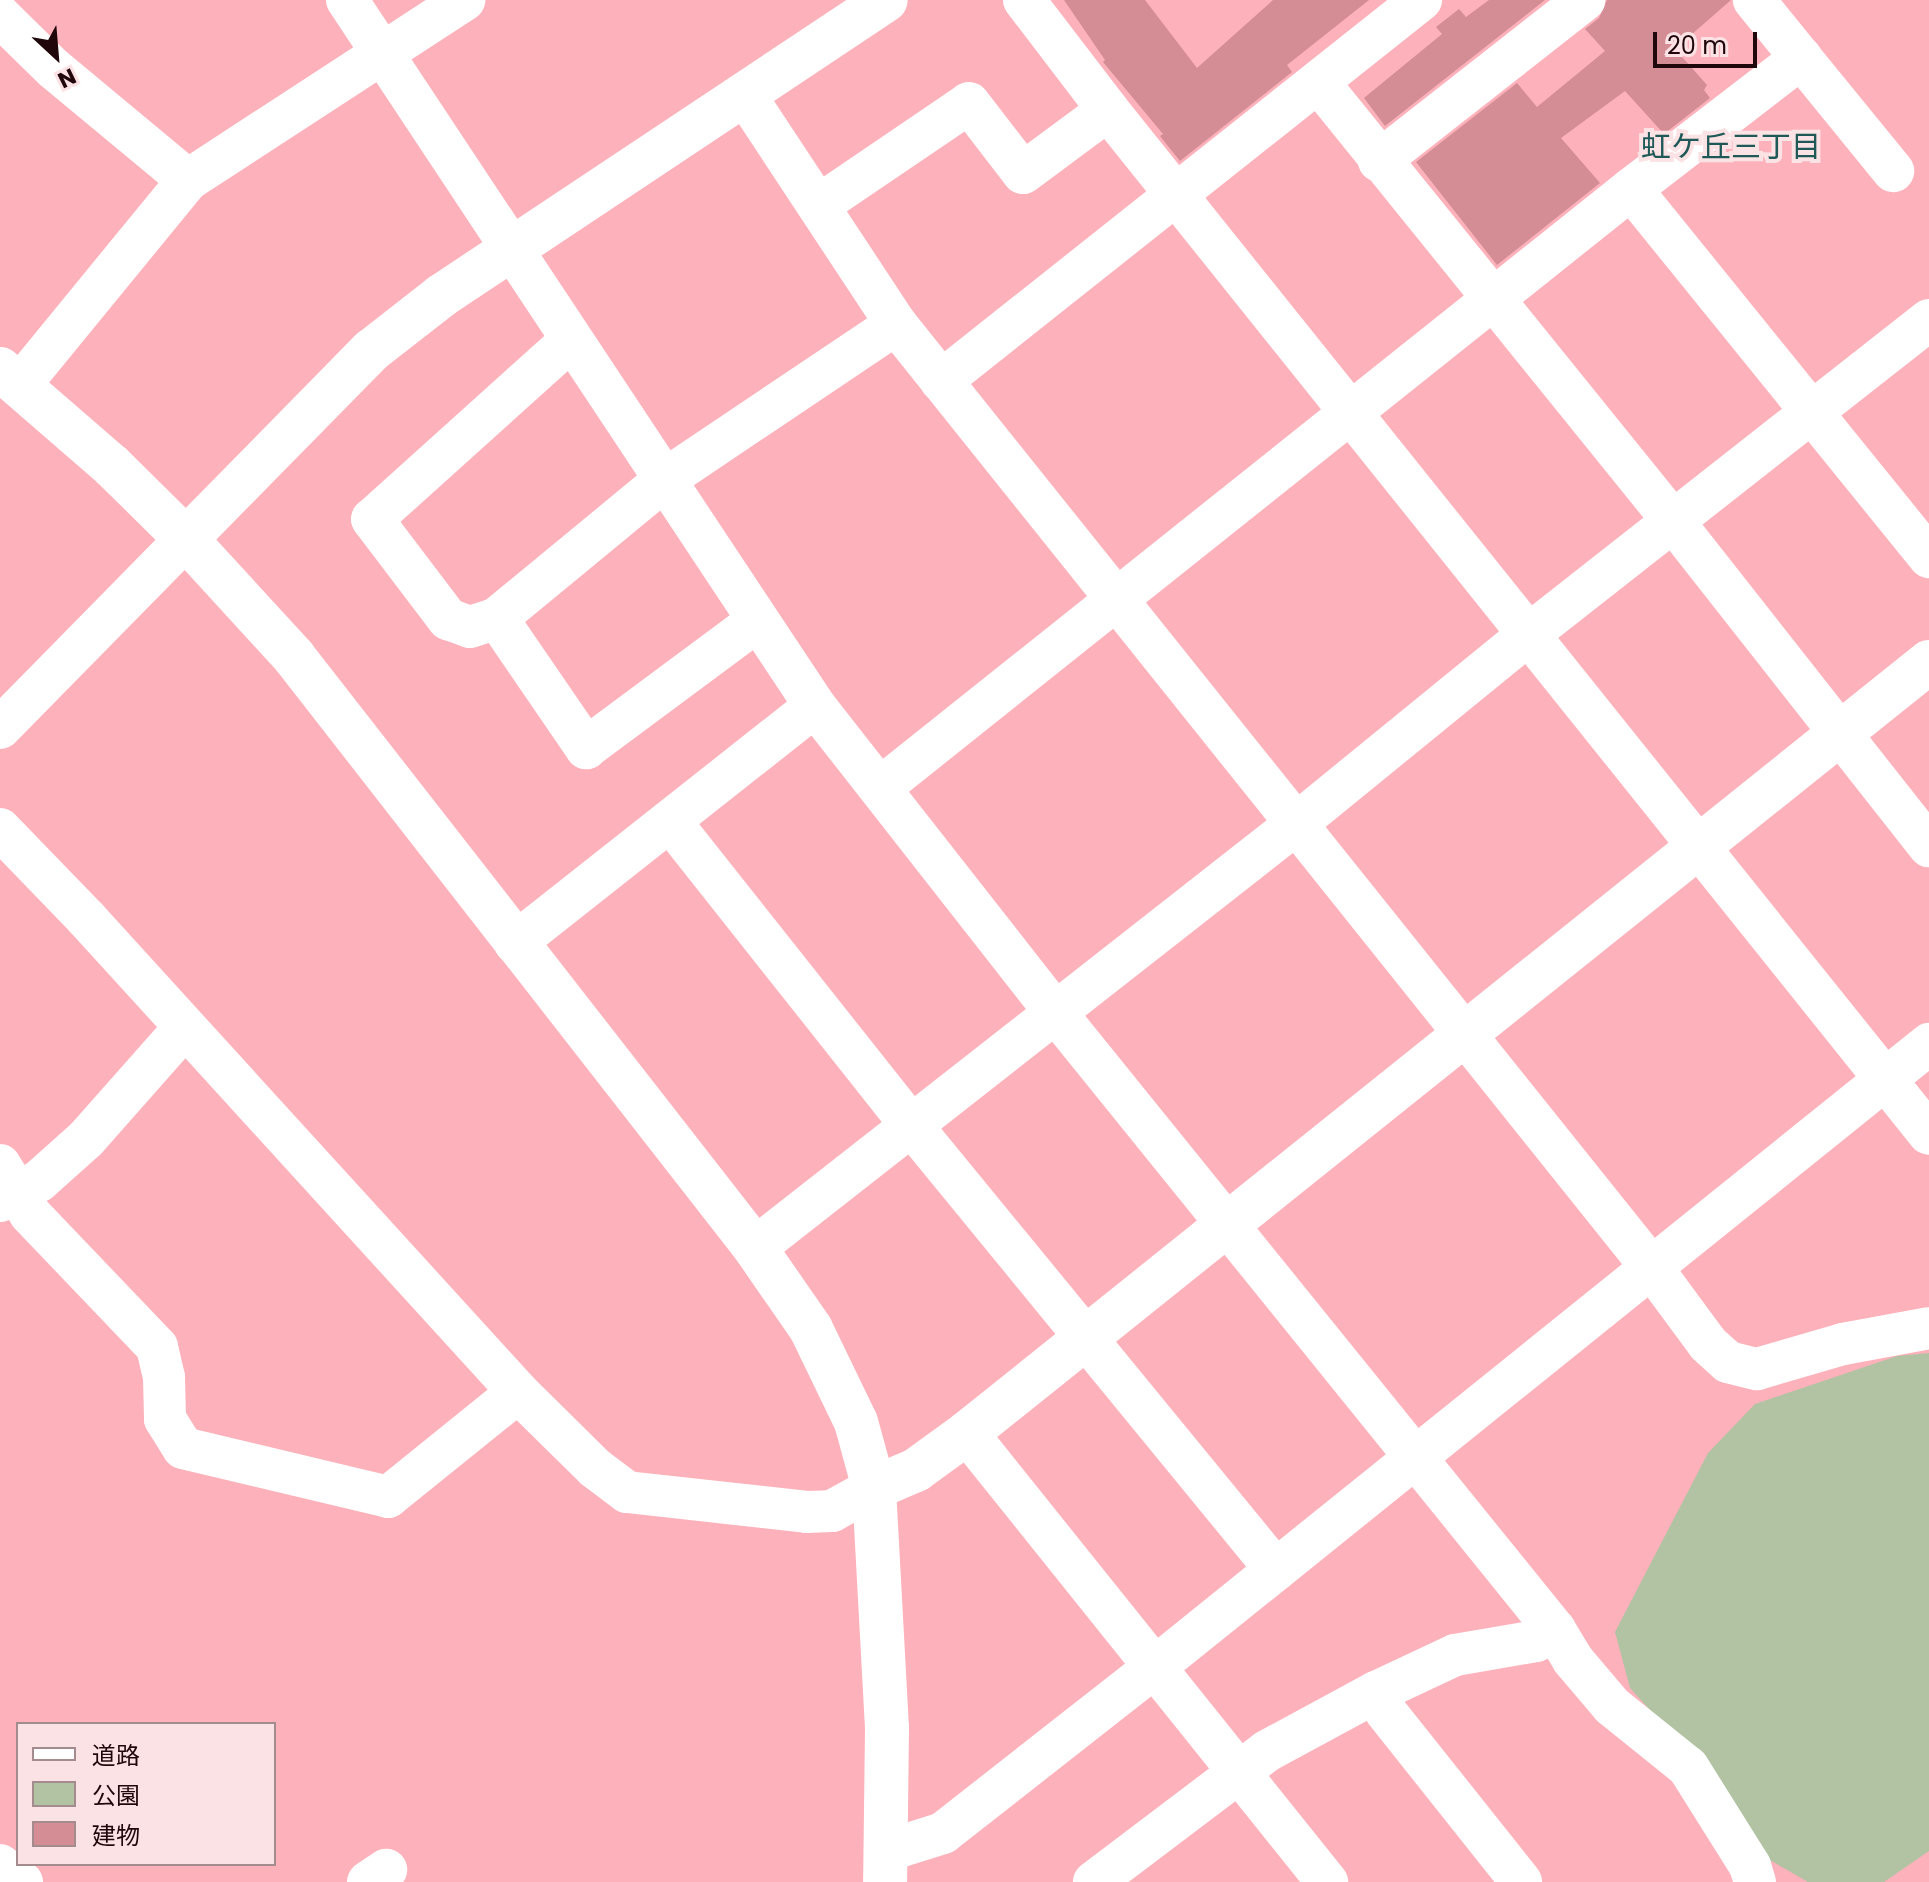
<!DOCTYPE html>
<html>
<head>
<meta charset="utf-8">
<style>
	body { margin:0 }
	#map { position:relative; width:1929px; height:1882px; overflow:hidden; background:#fdb1ba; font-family:Poppins,"Noto Sans JP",sans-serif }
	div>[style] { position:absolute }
	.green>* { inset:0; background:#b1c3a2 }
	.building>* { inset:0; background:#d48c95 }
	.street>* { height:42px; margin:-21px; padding:0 21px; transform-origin:21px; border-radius:21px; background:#fff }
	.secondary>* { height:44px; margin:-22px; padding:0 22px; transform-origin:22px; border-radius:22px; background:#fff }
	span { translate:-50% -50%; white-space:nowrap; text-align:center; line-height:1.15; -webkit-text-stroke:8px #fbe3e5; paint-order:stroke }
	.neighbourhood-label { font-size:30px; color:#1f5957 }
	.legend { position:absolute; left:16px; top:1722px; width:260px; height:144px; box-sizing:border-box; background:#fbe3e5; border:2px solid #a38b8e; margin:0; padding:10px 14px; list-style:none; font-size:24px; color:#20070b }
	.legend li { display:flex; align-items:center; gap:16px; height:40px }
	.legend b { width:40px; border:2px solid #a38b8e }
	.north { position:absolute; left:16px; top:16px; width:80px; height:80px; -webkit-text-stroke:6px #fbe3e5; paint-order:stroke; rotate:154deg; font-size:22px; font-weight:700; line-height:32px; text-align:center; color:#20070b }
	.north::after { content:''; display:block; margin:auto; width:28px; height:36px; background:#20070b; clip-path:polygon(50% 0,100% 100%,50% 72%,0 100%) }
	.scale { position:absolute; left:1653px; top:32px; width:104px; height:36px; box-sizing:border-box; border:4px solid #20070b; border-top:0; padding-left:10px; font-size:24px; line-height:28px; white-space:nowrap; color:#20070b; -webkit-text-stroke:6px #fbe3e5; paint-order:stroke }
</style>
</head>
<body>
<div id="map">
	<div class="green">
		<div style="clip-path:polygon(1929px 1353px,1929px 1851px,1884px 1882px,1808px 1882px,1756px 1852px,1699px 1764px,1630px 1688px,1615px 1632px,1708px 1453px,1755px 1404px,1897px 1356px)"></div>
	</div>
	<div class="building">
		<div style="clip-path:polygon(1064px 0,1145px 0,1197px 68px,1273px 0,1369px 0,1287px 65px,1292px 72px,1180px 161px,1160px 136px,1163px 134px,1103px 62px,1105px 60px)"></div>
		<div style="clip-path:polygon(1489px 0,1545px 0,1385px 126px,1364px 98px,1442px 34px,1436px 27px,1459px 9px,1466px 17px)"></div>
		<div style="clip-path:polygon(1607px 0,1731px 0,1675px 49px,1707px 85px,1704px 90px,1710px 98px,1664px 134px,1625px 91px,1561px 138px,1600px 183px,1497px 265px,1416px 162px,1517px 83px,1537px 107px,1605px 51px,1585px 29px,1599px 18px)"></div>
	</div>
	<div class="street">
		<div style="left:347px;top:0;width:847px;rotate:56.46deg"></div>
		<div style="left:815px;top:706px;width:390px;rotate:51.9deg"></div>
		<div style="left:1056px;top:1013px;width:794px;rotate:51.04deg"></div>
		<div style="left:1555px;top:1630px;width:22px;rotate:150deg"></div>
		<div style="left:1536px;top:1641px;width:82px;rotate:170.2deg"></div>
		<div style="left:1455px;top:1655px;width:87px;rotate:154.9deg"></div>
		<div style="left:1376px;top:1692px;width:124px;rotate:151.6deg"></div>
		<div style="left:1267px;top:1751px;width:217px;rotate:142.9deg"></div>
		<div style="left:1024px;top:0;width:138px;rotate:52.6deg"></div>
		<div style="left:1108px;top:110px;width:1312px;rotate:51.28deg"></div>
		<div style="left:0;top:16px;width:74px;rotate:44.5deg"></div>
		<div style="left:53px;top:68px;width:175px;rotate:39.7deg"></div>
		<div style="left:1801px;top:58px;width:146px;rotate:50.8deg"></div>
		<div style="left:1319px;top:83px;width:563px;rotate:51.05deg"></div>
		<div style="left:1673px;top:521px;width:414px;rotate:51.8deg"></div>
		<div style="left:745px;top:95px;width:274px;rotate:56.6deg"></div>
		<div style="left:896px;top:324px;width:1209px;rotate:51.31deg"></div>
		<div style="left:1652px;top:1268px;width:94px;rotate:53.6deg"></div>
		<div style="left:1708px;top:1344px;width:27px;rotate:42deg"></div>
		<div style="left:1728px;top:1362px;width:30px;rotate:14deg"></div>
		<div style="left:1757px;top:1369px;width:90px;rotate:-16.2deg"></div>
		<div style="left:1843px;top:1344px;width:87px;rotate:-10.5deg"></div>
		<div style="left:1379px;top:161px;width:261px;rotate:-38.1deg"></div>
		<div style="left:1631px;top:189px;width:474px;rotate:51deg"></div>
		<div style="left:819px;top:205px;width:181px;rotate:-34.2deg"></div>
		<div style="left:969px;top:103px;width:88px;rotate:52.4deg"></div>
		<div style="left:1023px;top:173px;width:106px;rotate:-36.5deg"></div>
		<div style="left:570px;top:341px;width:266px;rotate:138deg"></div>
		<div style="left:372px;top:519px;width:126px;rotate:52.8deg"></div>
		<div style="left:448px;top:619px;width:23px;rotate:20deg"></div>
		<div style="left:470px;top:627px;width:28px;rotate:-18deg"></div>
		<div style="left:497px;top:618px;width:220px;rotate:-39.5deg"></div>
		<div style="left:667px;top:478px;width:276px;rotate:-33.9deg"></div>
		<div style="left:941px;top:381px;width:613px;rotate:-38.44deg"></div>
		<div style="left:20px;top:385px;width:265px;rotate:-50.7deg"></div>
		<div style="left:188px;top:180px;width:330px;rotate:-33.1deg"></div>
		<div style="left:497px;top:618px;width:158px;rotate:55.6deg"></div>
		<div style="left:586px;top:748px;width:213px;rotate:-36.6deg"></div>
		<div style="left:0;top:728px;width:265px;rotate:-45.5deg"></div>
		<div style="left:880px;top:788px;width:961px;rotate:-38.58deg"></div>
		<div style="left:1631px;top:189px;width:215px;rotate:-37.6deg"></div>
		<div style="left:1801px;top:58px;width:75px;rotate:-129deg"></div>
		<div style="left:670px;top:821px;width:389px;rotate:51.6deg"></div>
		<div style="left:912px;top:1126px;width:574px;rotate:50.65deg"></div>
		<div style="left:0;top:829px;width:124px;rotate:46deg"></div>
		<div style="left:86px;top:918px;width:641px;rotate:47.65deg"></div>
		<div style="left:518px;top:1392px;width:108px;rotate:44.6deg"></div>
		<div style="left:595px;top:1468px;width:40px;rotate:37deg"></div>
		<div style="left:627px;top:1492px;width:181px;rotate:6.3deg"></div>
		<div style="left:807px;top:1512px;width:25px;rotate:-2deg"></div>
		<div style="left:832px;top:1511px;width:48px;rotate:-28.7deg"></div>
		<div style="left:515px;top:943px;width:382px;rotate:-38.3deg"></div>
		<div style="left:0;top:1165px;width:57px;rotate:58.5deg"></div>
		<div style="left:30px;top:1214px;width:184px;rotate:46.3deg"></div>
		<div style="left:157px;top:1347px;width:31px;rotate:77deg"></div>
		<div style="left:164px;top:1377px;width:42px;rotate:88.6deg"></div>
		<div style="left:165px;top:1419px;width:34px;rotate:58deg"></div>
		<div style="left:183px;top:1448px;width:211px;rotate:13.4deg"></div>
		<div style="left:388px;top:1497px;width:167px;rotate:-38.9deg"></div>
		<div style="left:0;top:1201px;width:44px;rotate:-27.1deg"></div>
		<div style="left:39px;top:1181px;width:63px;rotate:-41.8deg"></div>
		<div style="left:86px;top:1139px;width:149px;rotate:-48.5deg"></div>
		<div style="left:755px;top:1248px;width:687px;rotate:-38.09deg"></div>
		<div style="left:1296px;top:824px;width:299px;rotate:-39.2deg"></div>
		<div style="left:1528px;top:635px;width:510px;rotate:-38.15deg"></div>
		<div style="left:967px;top:1433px;width:576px;rotate:51.28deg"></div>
		<div style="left:1555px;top:1630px;width:35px;rotate:59deg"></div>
		<div style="left:1573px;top:1660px;width:60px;rotate:49.7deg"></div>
		<div style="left:1612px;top:1706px;width:97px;rotate:38.8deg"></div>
		<div style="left:1688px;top:1767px;width:117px;rotate:57.9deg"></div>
		<div style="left:1750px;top:1866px;width:17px;rotate:73deg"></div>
		<div style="left:1376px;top:1692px;width:22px;rotate:63deg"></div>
		<div style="left:1386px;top:1712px;width:217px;rotate:51.5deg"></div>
		<div style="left:886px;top:1851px;width:60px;rotate:-17.5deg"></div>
		<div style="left:943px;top:1833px;width:269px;rotate:-38.1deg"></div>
		<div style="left:1155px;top:1667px;width:994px;rotate:-38.83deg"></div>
		<div style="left:0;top:1865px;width:28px;rotate:38deg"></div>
		<div style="left:368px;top:1882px;width:22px;rotate:-34deg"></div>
	</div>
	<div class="secondary">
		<div style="left:0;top:369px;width:148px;rotate:40.9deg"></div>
		<div style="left:112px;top:466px;width:104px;rotate:44.6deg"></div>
		<div style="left:186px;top:539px;width:160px;rotate:47.5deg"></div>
		<div style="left:294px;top:657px;width:750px;rotate:52.04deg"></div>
		<div style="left:755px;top:1248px;width:98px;rotate:55.3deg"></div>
		<div style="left:811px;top:1329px;width:103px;rotate:64.2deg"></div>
		<div style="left:856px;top:1422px;width:68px;rotate:74.7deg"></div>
		<div style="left:874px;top:1488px;width:240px;rotate:86.9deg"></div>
		<div style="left:887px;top:1728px;width:154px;rotate:90.7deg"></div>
		<div style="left:186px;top:539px;width:265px;rotate:-45.5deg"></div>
		<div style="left:372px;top:350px;width:88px;rotate:-38deg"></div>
		<div style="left:441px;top:296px;width:534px;rotate:-33.63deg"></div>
		<div style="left:874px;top:1488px;width:46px;rotate:-23.2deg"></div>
		<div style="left:916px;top:1470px;width:63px;rotate:-36deg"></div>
		<div style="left:967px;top:1433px;width:1233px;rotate:-38.71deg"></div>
	</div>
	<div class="neighbourhood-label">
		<span style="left:1731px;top:147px">虹ケ丘三丁目</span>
	</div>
	<ul class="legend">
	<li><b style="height:10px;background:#fff"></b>道路</li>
	<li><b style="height:22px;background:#b1c3a2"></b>公園</li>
	<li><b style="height:22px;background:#d48c95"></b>建物</li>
	</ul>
	<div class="north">N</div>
	<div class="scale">20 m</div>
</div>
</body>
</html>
